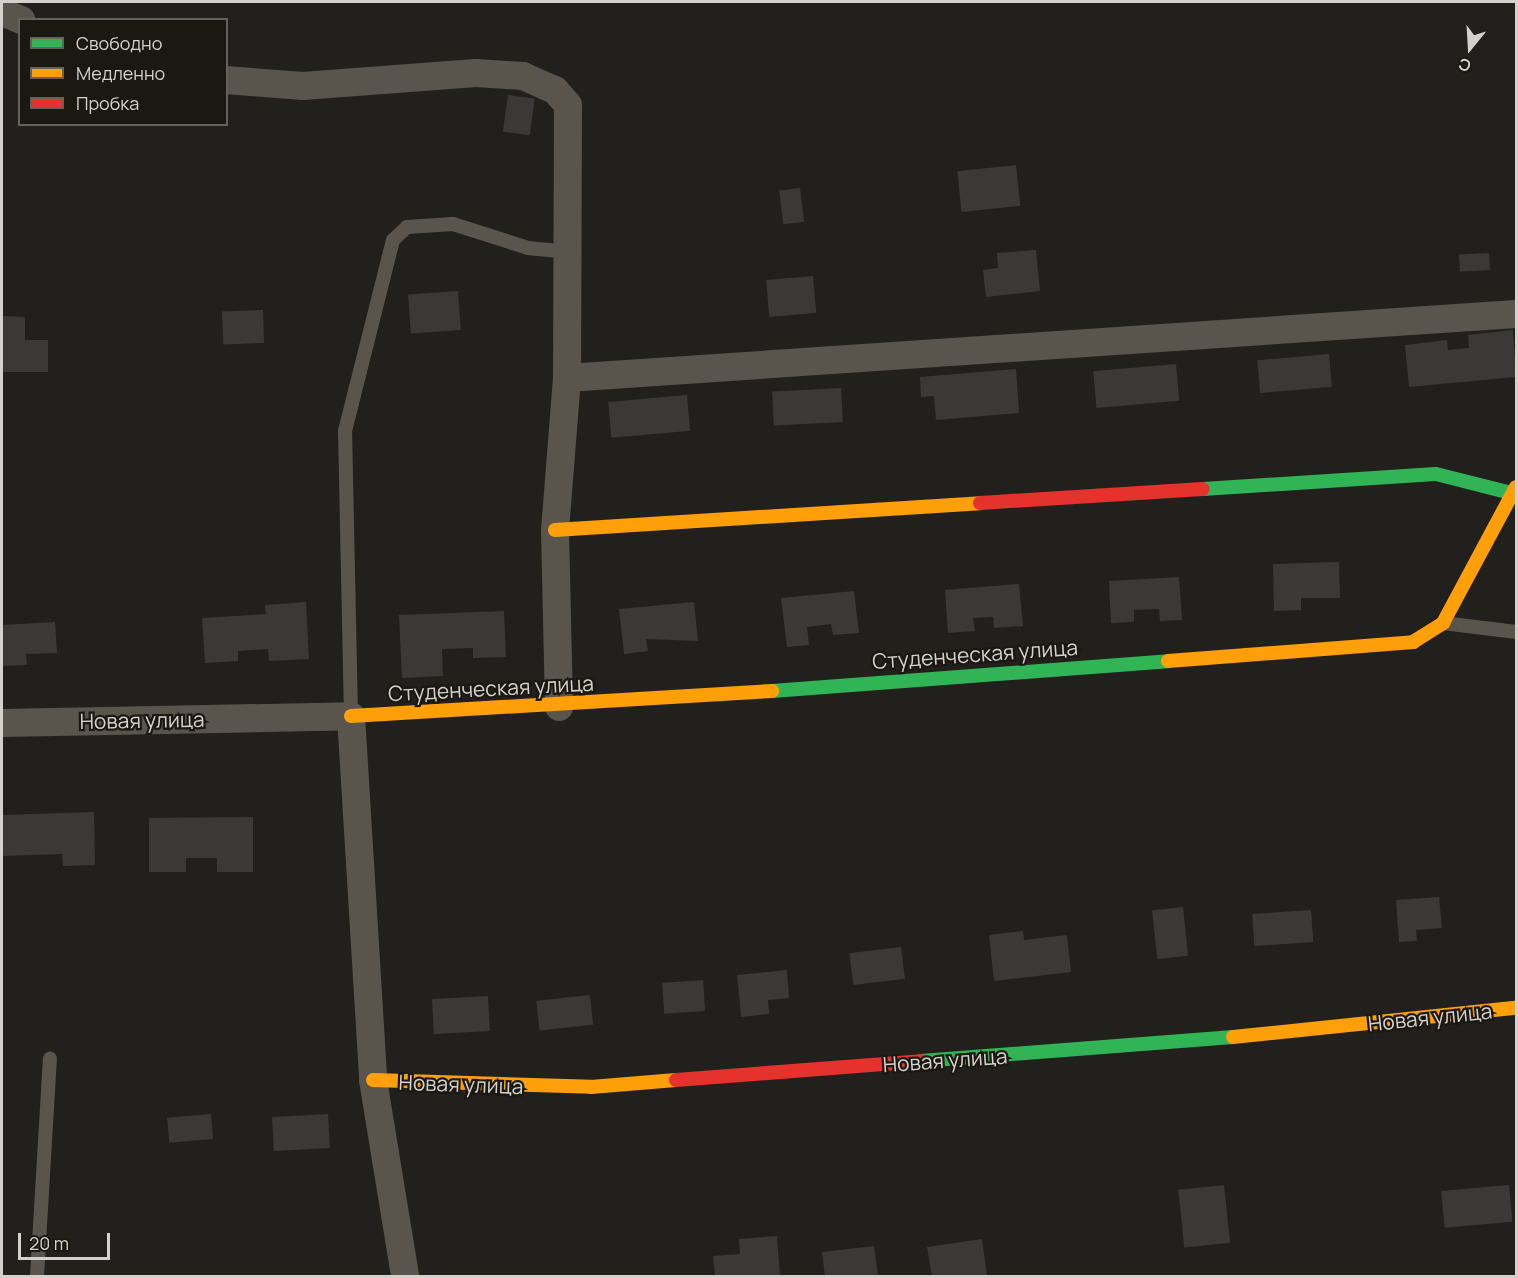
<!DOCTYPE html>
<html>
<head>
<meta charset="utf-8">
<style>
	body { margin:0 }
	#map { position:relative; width:1518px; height:1278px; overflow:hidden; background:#22201d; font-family:Manrope,sans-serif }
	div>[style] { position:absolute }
	.building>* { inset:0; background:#3b3937; transform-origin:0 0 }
	.lane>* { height:14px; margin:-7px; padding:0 7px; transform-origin:7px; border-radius:7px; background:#5a554c }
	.street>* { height:28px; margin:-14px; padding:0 14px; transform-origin:14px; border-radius:14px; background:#5a554c }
	.fast>* { height:14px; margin:-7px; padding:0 7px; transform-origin:7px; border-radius:7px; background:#30b455 }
	.slow>* { height:14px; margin:-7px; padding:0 7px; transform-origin:7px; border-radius:7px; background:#ff9f0a }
	.jam>* { height:14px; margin:-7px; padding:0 7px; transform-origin:7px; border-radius:7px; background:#e5322d }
	span { translate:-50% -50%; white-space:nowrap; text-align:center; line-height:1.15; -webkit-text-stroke:4.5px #1b1711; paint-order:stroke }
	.street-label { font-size:21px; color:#d4d1cd }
	.frame { position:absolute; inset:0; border:3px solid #d4d1cd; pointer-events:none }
	.legend { position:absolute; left:18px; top:18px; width:210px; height:108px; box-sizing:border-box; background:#1b1711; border:2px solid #65615c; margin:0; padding:8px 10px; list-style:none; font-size:18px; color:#d4d1cd }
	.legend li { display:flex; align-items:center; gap:12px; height:30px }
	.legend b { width:30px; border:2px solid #65615c }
	.north { position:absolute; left:1440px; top:18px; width:60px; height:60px; -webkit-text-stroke:4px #1b1711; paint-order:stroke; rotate:198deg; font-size:16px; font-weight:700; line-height:24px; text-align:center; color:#d4d1cd }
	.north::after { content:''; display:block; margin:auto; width:21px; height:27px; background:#d4d1cd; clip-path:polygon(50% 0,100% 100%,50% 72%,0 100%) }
	.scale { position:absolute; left:18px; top:1233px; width:92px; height:27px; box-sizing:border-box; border:3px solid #d4d1cd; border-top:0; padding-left:8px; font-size:18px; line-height:21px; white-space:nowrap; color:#d4d1cd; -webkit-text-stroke:4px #1b1711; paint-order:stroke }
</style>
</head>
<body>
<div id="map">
	<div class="building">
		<div style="left:508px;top:95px;width:27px;height:37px;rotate:8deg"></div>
		<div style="left:1016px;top:165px;width:41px;height:59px;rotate:84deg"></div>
		<div style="left:800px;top:188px;width:34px;height:21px;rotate:83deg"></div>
		<div style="clip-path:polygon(1036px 250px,1040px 291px,986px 297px,983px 270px,998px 268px,997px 253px)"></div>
		<div style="left:1489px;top:253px;width:17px;height:30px;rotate:87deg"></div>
		<div style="left:813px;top:276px;width:37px;height:47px;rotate:85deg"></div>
		<div style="left:458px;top:291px;width:39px;height:50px;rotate:86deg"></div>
		<div style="left:263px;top:310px;width:33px;height:41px;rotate:88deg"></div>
		<div style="clip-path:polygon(2px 316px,25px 317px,25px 340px,48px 340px,48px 372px,2px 372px)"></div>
		<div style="clip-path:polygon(1513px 330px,1516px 377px,1409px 387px,1405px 345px,1447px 340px,1448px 350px,1469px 348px,1468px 335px)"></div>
		<div style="left:1329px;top:354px;width:33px;height:72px;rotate:85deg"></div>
		<div style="left:1176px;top:364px;width:37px;height:83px;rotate:85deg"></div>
		<div style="clip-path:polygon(1016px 369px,1019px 413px,936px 420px,934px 396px,921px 397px,920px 377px)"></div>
		<div style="left:841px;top:388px;width:34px;height:69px;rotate:87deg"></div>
		<div style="left:687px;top:395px;width:36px;height:79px;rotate:85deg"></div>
		<div style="clip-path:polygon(1339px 562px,1340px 598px,1301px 598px,1301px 610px,1274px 611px,1273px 564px)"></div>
		<div style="clip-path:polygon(1179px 577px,1182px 620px,1160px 621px,1159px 609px,1134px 610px,1134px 622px,1111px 623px,1109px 581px)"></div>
		<div style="clip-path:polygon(1019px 584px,1023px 626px,994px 628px,993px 617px,973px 618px,975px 631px,948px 633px,945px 590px)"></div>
		<div style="clip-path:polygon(854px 591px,859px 633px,833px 635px,831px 624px,807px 627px,809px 645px,787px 647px,781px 598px)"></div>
		<div style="clip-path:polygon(306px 602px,309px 659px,269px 661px,268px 649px,238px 651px,238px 661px,205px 663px,202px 618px,266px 614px,265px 605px)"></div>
		<div style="clip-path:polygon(694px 602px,698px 641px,646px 639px,648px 651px,624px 654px,619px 609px)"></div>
		<div style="clip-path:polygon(504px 611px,506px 657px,473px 658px,473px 648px,442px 649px,443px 676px,402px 678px,399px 615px)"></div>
		<div style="clip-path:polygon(55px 622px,57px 653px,26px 654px,27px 665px,2px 666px,2px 625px)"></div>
		<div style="clip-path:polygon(94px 812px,95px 865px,63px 866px,62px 854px,2px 856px,2px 815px)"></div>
		<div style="clip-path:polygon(253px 817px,253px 872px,217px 872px,217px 858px,186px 858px,186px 872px,149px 872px,149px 818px)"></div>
		<div style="clip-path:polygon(1439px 897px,1442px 928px,1416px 930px,1417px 941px,1399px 942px,1396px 900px)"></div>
		<div style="left:1183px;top:907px;width:49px;height:31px;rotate:84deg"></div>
		<div style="left:1311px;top:910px;width:32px;height:59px;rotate:86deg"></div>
		<div style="clip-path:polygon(1023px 931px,1024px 940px,1067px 935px,1071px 972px,994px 981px,989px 935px)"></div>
		<div style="left:901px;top:947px;width:32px;height:52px;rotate:83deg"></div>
		<div style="clip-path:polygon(787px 970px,789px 998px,768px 1000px,769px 1014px,741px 1017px,737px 975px)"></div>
		<div style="left:703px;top:980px;width:31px;height:41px;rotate:86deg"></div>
		<div style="left:590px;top:995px;width:30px;height:54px;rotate:84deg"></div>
		<div style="left:488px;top:996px;width:35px;height:56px;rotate:87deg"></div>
		<div style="left:211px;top:1114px;width:25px;height:44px;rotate:85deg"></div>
		<div style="left:328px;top:1114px;width:34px;height:56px;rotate:87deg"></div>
		<div style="left:1224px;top:1185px;width:58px;height:46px;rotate:84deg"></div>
		<div style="left:1509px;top:1185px;width:37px;height:68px;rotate:85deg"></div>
		<div style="clip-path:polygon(777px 1236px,780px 1276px,715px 1276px,713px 1256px,740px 1254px,739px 1239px)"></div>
		<div style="clip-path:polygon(982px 1239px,987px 1276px,932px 1276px,927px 1247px)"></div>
		<div style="clip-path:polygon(874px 1246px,878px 1276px,825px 1276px,822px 1252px)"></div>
	</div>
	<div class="lane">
		<div style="left:1443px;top:623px;width:74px;rotate:7deg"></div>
		<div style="left:351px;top:716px;width:285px;rotate:-91.2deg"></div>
		<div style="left:345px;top:431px;width:197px;rotate:-75.9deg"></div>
		<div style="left:393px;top:240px;width:19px;rotate:-43deg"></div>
		<div style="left:407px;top:227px;width:46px;rotate:-3.7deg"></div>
		<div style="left:453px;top:224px;width:79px;rotate:17.7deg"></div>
		<div style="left:528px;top:248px;width:41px;rotate:5.6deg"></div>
		<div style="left:37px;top:1276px;width:218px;rotate:-86.6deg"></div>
	</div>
	<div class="street">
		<div style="left:2px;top:12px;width:21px;rotate:23deg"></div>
		<div style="left:226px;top:80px;width:77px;rotate:4.5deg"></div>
		<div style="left:303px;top:86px;width:173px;rotate:-4.3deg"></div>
		<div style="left:476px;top:73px;width:47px;rotate:3.7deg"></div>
		<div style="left:523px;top:76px;width:35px;rotate:24deg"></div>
		<div style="left:555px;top:90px;width:20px;rotate:49deg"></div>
		<div style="left:568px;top:105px;width:273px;rotate:90.2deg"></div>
		<div style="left:567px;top:378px;width:152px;rotate:94.5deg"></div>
		<div style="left:555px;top:530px;width:177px;rotate:88.7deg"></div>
		<div style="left:567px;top:378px;width:951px;rotate:-3.86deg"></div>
		<div style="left:2px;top:723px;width:349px;rotate:-1.1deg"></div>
		<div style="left:351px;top:716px;width:365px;rotate:86.5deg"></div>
		<div style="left:373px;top:1080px;width:199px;rotate:80.7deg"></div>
	</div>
	<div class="fast">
		<div style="left:1203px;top:489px;width:233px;rotate:-3.7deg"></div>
		<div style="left:1436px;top:474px;width:77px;rotate:14.2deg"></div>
		<div style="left:772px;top:691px;width:397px;rotate:-4.3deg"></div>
		<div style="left:921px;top:1061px;width:313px;rotate:-4.4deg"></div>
	</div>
	<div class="slow">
		<div style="left:555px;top:530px;width:426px;rotate:-3.6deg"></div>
		<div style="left:1168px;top:661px;width:246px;rotate:-4.4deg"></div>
		<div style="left:1413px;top:642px;width:36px;rotate:-32deg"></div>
		<div style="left:1443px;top:623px;width:154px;rotate:-61.8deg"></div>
		<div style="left:351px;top:716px;width:422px;rotate:-3.4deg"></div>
		<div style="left:1233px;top:1037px;width:284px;rotate:-5.9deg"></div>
		<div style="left:373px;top:1080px;width:218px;rotate:1.8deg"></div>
		<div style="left:591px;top:1087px;width:85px;rotate:-4.7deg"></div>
	</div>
	<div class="jam">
		<div style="left:980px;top:503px;width:223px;rotate:-3.6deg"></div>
		<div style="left:676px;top:1080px;width:246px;rotate:-4.4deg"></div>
	</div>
	<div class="street-label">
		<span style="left:975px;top:654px;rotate:-4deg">Студенческая улица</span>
		<span style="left:491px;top:688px;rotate:-3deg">Студенческая улица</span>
		<span style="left:142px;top:720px;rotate:-1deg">Новая улица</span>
		<span style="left:1430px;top:1017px;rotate:-6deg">Новая улица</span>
		<span style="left:945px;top:1060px;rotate:-4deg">Новая улица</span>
		<span style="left:461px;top:1084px;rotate:2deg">Новая улица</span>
	</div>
	<div class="frame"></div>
	<ul class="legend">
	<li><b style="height:8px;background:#30b455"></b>Свободно</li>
	<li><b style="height:8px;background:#ff9f0a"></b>Медленно</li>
	<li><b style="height:8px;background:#e5322d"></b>Пробка</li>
	</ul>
	<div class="north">С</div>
	<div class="scale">20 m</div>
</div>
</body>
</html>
